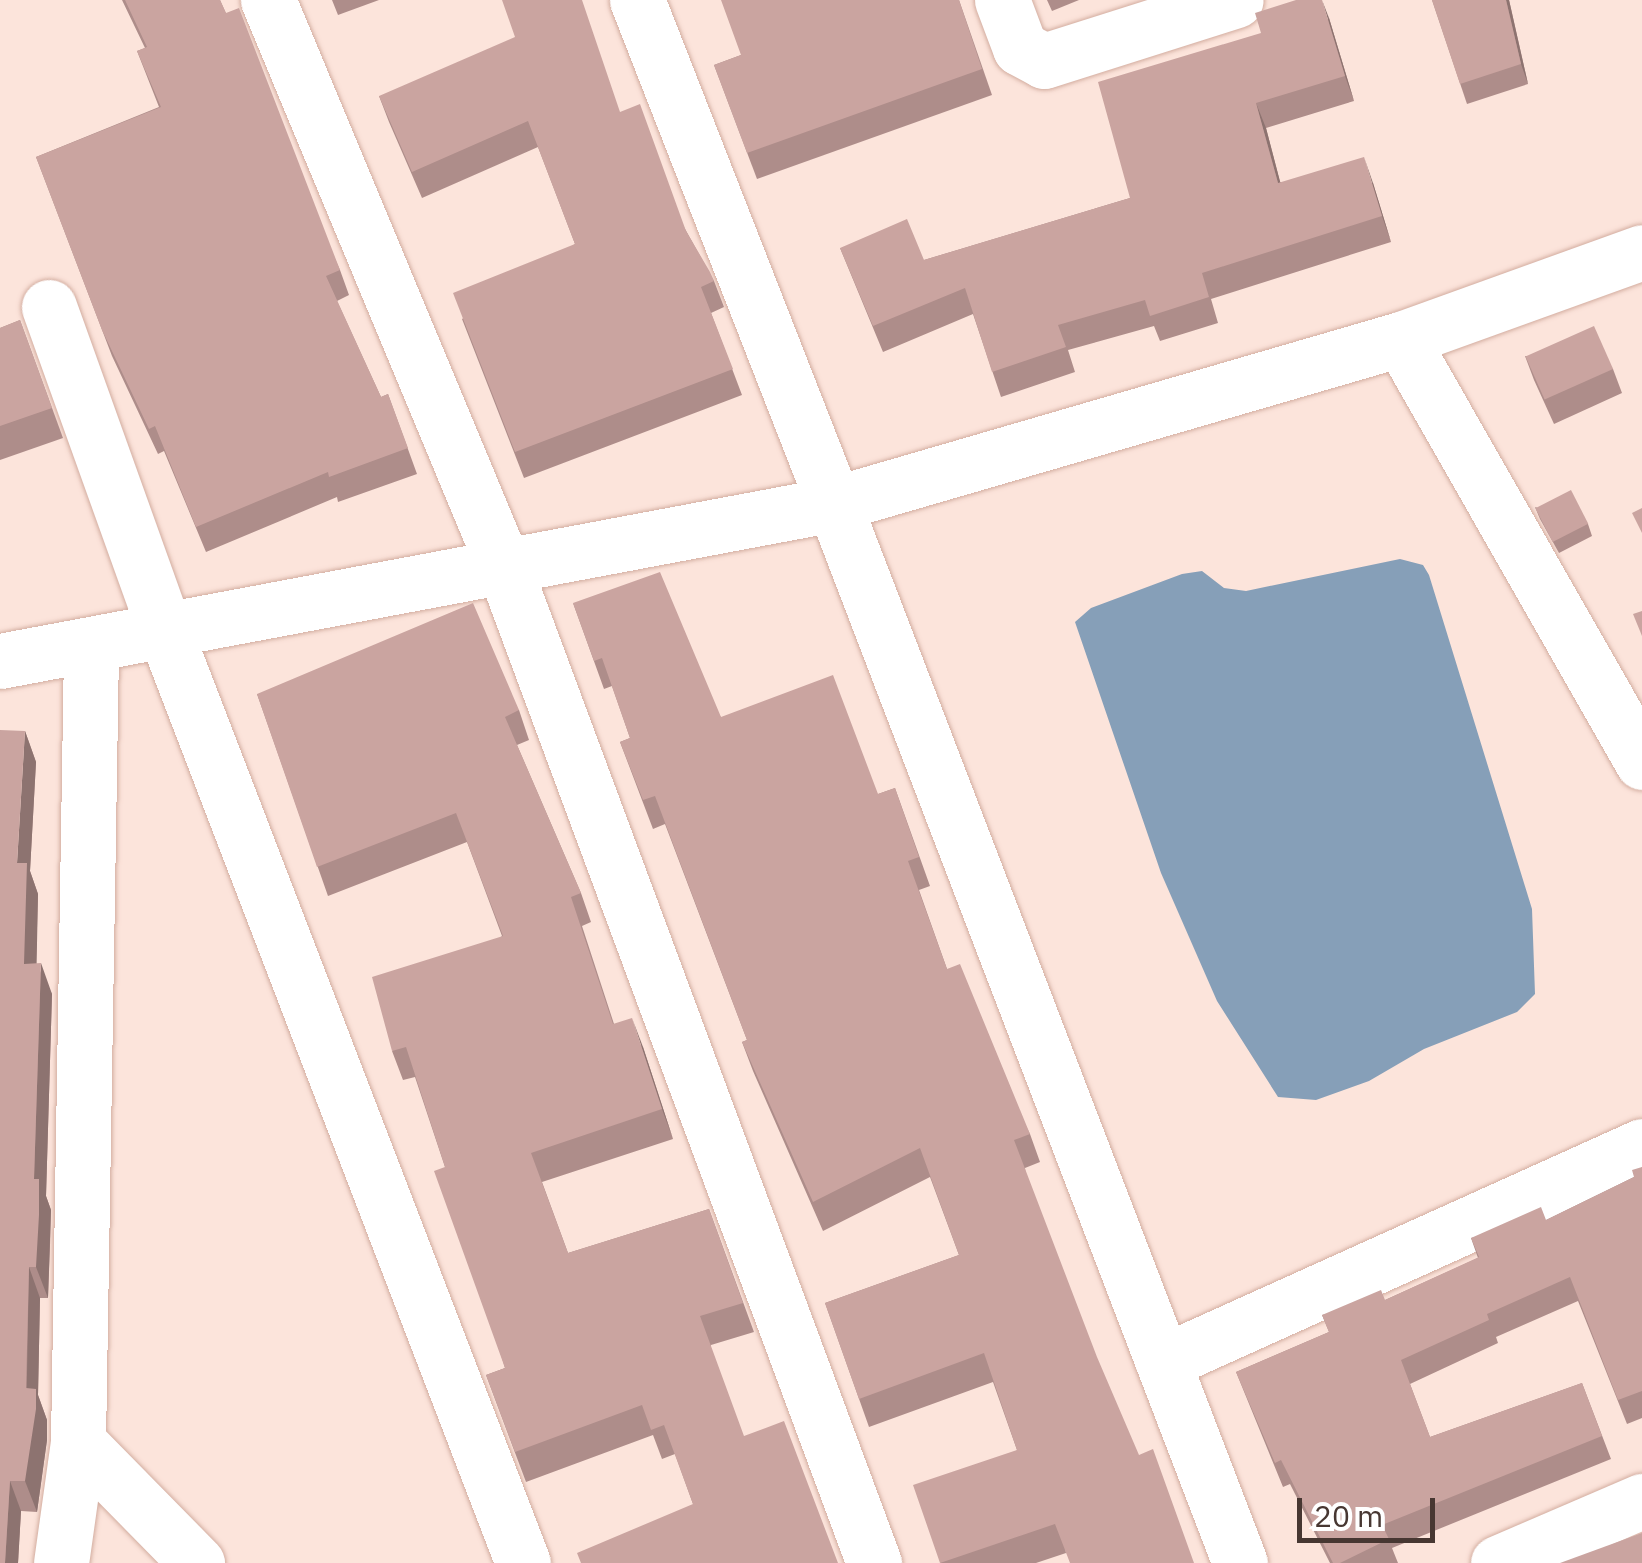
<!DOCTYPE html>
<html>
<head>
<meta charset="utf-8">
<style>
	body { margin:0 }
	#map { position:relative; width:1642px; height:1563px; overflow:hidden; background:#fce4db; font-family:"IBM Plex Sans",sans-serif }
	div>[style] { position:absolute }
	.water>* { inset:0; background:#869fb8 }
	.roads { filter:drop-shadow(0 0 2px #d3ada0) drop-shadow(0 0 2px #d3ada0) }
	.minor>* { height:55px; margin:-27.5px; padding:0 27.5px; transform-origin:27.5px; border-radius:27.5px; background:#fff }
	.wall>* { inset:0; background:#ae8d8a }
	.shaded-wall>* { inset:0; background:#8d7370 }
	.building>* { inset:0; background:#caa4a0; transform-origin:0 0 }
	span { translate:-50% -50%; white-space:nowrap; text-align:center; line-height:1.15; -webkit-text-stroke:8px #fff; paint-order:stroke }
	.scale { position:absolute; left:1297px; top:1498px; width:138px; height:45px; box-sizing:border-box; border:5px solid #473732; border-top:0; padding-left:12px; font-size:30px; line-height:35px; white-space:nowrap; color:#473732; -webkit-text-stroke:8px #fff; paint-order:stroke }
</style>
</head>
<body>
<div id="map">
	<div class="water">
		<div style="clip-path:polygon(1400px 559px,1423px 565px,1429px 575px,1532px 909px,1535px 994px,1517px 1012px,1424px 1049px,1369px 1081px,1316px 1100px,1278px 1097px,1217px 1001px,1161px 873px,1075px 622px,1091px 608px,1182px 574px,1202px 571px,1224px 588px,1246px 591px)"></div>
	</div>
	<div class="roads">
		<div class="minor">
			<div style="left:268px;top:0;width:614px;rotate:67.4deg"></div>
			<div style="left:504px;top:567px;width:1063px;rotate:69.62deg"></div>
			<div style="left:1002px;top:0;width:51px;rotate:69.4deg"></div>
			<div style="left:1020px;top:48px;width:27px;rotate:28deg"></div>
			<div style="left:1044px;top:61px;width:201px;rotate:-17.6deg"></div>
			<div style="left:49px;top:307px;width:347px;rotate:70.3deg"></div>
			<div style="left:166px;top:634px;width:995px;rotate:68.98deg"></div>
			<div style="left:1401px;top:339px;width:256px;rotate:-19.8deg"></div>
			<div style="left:0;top:661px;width:849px;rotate:-10.66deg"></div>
			<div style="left:834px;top:504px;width:541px;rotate:-111.35deg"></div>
			<div style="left:1163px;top:1362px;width:525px;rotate:-24.27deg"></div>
			<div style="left:78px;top:1442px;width:170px;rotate:45.5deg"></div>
			<div style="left:61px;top:1563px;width:122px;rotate:-82deg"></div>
			<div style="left:78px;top:1442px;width:794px;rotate:-89.06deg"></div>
			<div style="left:1240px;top:1563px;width:1134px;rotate:-110.98deg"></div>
			<div style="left:834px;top:504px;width:591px;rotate:-16.23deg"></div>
			<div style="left:1401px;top:339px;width:487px;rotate:60.3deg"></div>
			<div style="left:1498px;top:1563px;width:157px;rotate:-23.3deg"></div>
		</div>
	</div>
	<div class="wall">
		<div style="clip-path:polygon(122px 0,220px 0,340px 270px,349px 295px,337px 301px,381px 397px,388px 394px,417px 474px,338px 502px,337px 497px,206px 552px,164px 451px,158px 454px,112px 356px,36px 157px,159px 107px,137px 51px,145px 48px)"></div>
		<div style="clip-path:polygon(332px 0,379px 0,338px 15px)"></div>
		<div style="clip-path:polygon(959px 0,992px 95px,757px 179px,714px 65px,741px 55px)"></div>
		<div style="clip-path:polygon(1047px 0,1079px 0,1052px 11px)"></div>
		<div style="clip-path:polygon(1432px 0,1509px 0,1528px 84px,1467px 104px)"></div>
		<div style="clip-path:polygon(1329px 18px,1354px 101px,1266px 128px,1280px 182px,1373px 183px,1391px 242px,1211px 299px,1218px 323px,1160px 341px,1154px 326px,1068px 350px,1075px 372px,1001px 397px,973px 314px,883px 352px,840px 248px,924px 260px,1130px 198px)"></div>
		<div style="clip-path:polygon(379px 96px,620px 112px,714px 281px,724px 307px,711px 313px,742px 395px,524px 478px,462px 319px,575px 244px,538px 147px,422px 198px,389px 122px)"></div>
		<div style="clip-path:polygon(20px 320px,63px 438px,0 460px,0 328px)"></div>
		<div style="clip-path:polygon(1525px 356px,1613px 369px,1622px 393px,1554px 424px,1534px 380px)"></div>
		<div style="clip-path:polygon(1535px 507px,1588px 524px,1592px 536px,1559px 553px,1540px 519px)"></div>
		<div style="clip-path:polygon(573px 603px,721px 717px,878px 794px,895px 788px,930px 886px,919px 890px,947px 969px,1030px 1134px,1040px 1162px,1025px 1168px,1066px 1553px,1036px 1563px,940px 1563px,1017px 1450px,993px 1382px,869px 1427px,825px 1303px,959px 1255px,930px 1177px,823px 1231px,753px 1071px,742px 1042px,747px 1040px,665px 824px,653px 829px,620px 742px,630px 738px,612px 686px,604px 689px)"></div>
		<div style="clip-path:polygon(257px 694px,519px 710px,529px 740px,517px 745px,581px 893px,591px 922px,582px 926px,614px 1024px,643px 1047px,673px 1139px,542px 1182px,568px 1253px,709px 1209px,754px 1332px,711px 1345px,693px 1504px,675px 1454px,662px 1459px,653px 1435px,526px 1482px,486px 1375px,505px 1368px,445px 1167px,415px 1077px,403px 1080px,392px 1051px,502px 936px,467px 842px,328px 896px)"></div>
		<div style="clip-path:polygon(25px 731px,36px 762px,30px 871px,38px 894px,36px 963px,52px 994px,46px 1196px,51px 1210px,50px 1246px,48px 1298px,40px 1298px,38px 1395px,47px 1420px,47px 1440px,37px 1512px,21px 1511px,18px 1563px,0 1563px)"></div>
		<div style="clip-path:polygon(1642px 1167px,1642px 1418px,1627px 1424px,1578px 1301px,1496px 1337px,1498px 1343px,1410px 1384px,1430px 1437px,1582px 1383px,1611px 1459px,1392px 1548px,1398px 1563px,1330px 1563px,1290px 1484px,1283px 1487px,1236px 1372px,1329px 1332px,1322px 1315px,1385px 1300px,1478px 1258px,1471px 1238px,1546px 1220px,1634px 1177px)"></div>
	</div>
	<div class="shaded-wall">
		<div style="clip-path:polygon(1322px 0,1329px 18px,1354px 101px,1345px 76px)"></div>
		<div style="clip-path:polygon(1506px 0,1509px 0,1528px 84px,1521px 64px)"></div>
		<div style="clip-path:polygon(1256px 103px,1266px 128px,1287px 208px,1278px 183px)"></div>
		<div style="clip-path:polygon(1364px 157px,1373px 183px,1391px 242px,1382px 216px)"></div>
		<div style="clip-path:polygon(25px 731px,36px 762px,30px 871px,38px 894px,36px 994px,24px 964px,17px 863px)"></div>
		<div style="clip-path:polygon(41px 963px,52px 994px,46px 1196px,51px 1210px,48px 1298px,36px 1267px,34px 1179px)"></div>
		<div style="clip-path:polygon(632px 1018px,643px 1047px,673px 1139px,662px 1109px)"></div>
		<div style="clip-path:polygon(29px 1267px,40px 1298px,38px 1395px,47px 1420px,47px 1440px,37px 1512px,25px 1481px)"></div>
		<div style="clip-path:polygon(10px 1481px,21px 1511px,18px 1563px,5px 1563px)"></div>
	</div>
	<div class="building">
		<div style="clip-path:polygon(125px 0,220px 0,226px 13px,239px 8px,340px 270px,326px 276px,381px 397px,388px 394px,408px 448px,329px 477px,328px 472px,196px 527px,155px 426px,149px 429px,102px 330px,36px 157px,161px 107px,137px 51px,147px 47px)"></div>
		<div style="clip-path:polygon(502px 0,582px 0,620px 112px,640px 104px,686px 231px,710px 272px,714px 281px,701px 287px,733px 369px,515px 452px,453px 293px,575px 244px,528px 121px,412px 172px,379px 96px,515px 37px)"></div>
		<div style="clip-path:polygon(721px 0,959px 0,982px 69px,747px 153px,714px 65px,741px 55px)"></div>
		<div style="clip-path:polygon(1296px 0,1322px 0,1345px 76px,1256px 103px,1278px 183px,1364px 157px,1382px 216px,1202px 273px,1209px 297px,1150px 316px,1145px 300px,1058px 325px,1066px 347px,992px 372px,965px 288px,873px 326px,840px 248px,907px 219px,924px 260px,1130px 198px,1098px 82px,1261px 33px,1255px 13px)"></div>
		<div style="clip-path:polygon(1432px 0,1506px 0,1521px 64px,1460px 84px)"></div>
		<div style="clip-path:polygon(20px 320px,52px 408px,0 426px,0 328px)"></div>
		<div style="left:1594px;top:326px;width:47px;height:75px;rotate:66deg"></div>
		<div style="left:1571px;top:490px;width:38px;height:40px;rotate:63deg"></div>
		<div style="clip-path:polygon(1642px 508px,1642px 533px,1632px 513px)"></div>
		<div style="clip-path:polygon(660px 572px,721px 717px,833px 675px,878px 794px,895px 788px,919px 857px,908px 861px,947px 969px,960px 964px,1030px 1134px,1014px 1140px,1097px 1357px,1139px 1455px,1153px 1449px,1194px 1563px,1070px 1563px,1055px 1524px,940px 1563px,913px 1485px,1017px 1450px,984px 1353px,859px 1399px,825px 1303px,959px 1255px,920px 1148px,813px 1202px,742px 1042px,747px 1040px,655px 796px,643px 800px,620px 742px,630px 738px,602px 658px,594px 661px,573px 603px)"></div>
		<div style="clip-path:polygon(473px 603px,519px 710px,505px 717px,581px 893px,571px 897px,613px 1024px,632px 1018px,662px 1109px,531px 1153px,568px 1253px,709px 1209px,743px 1303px,700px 1316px,744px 1436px,784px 1421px,838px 1563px,581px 1563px,577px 1553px,693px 1504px,664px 1425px,651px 1430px,642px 1405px,515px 1452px,486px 1375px,505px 1368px,434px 1171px,445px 1167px,406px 1047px,392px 1051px,372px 977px,503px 936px,456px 813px,317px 867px,257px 694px)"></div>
		<div style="clip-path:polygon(1642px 611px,1642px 636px,1633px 614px)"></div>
		<div style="clip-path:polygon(0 730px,25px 731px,17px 863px,27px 863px,24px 964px,41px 963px,34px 1179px,39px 1179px,39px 1215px,36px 1267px,29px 1267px,26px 1388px,36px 1389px,36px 1409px,25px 1481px,10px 1481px,5px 1563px,0 1563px)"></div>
		<div style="clip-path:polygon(1642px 1167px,1642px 1391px,1618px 1400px,1570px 1277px,1487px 1314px,1489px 1320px,1401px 1360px,1430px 1437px,1582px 1383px,1602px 1436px,1382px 1525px,1389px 1539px,1340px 1563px,1333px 1563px,1281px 1460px,1275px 1463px,1236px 1372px,1329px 1332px,1322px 1315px,1381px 1290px,1385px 1300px,1479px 1257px,1471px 1238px,1541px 1207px,1546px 1220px,1634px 1177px,1632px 1170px)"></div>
		<div style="clip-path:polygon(1642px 1533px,1642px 1563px,1560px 1563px)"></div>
	</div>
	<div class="scale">20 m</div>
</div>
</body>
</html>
